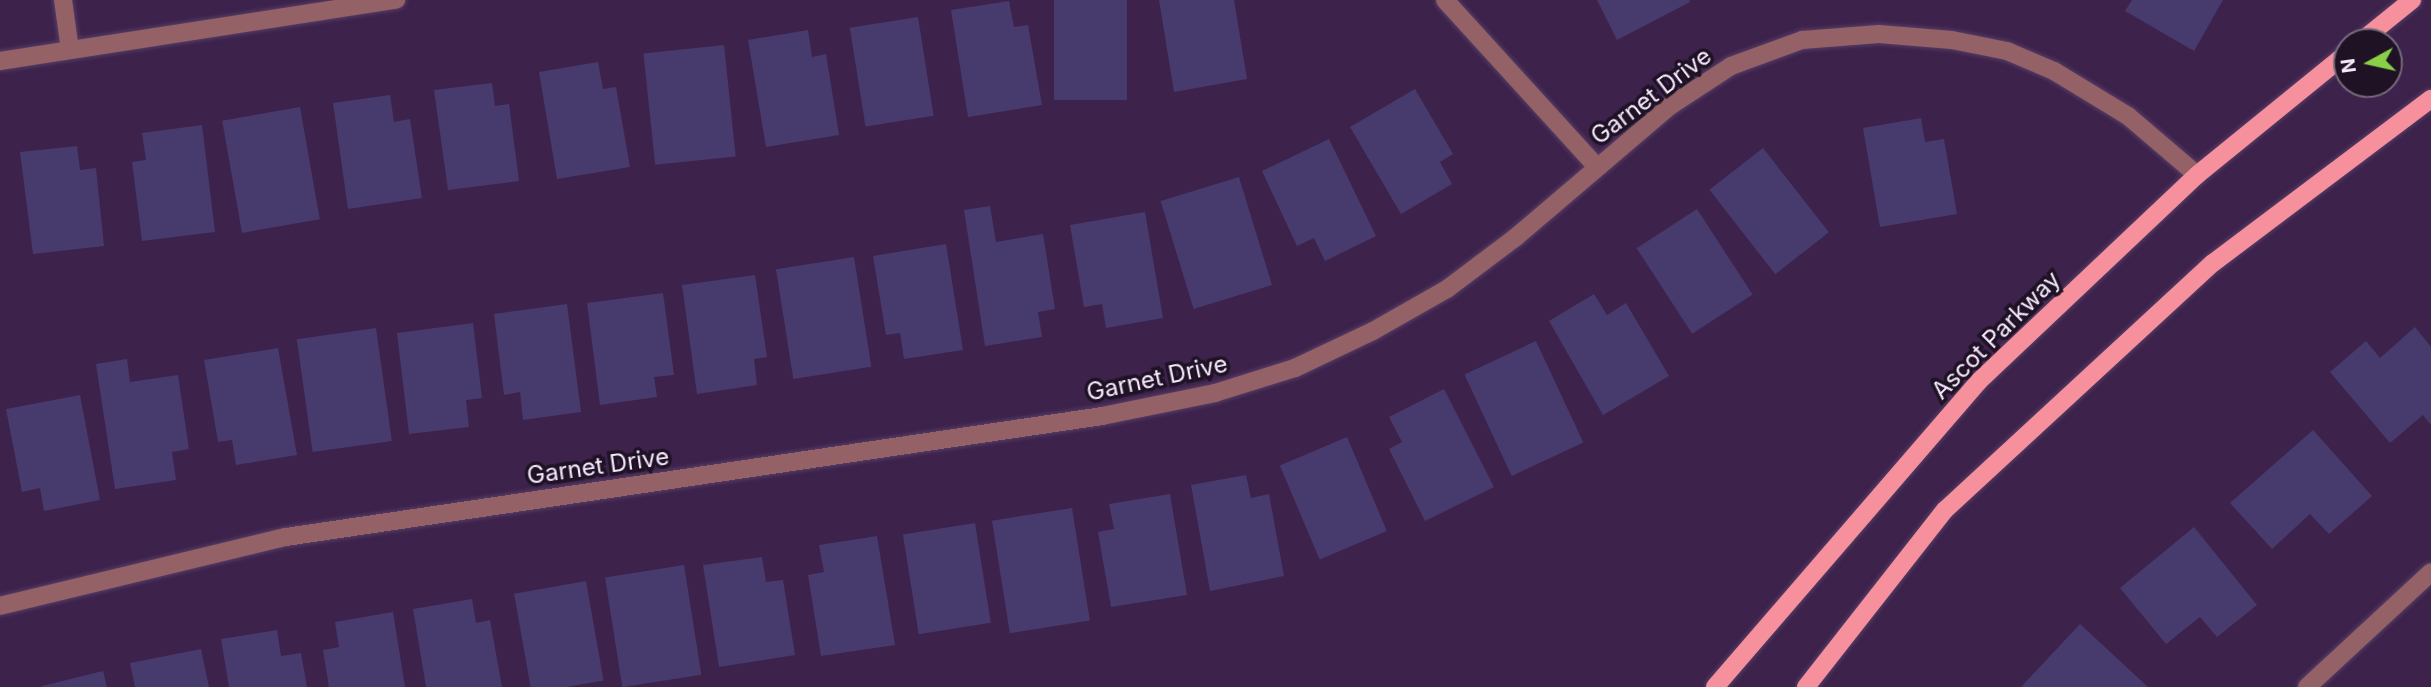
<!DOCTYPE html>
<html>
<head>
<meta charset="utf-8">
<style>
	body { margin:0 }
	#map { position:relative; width:2431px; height:687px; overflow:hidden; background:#3d224c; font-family:Inter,sans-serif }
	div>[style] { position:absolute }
	.building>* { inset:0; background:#473b6d; transform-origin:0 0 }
	.roads { filter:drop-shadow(0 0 2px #573e65) drop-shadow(0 0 2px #573e65) }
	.minor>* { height:18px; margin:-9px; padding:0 9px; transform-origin:9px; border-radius:9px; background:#936166 }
	.major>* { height:18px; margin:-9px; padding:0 9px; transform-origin:9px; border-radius:9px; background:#f5909c }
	span { translate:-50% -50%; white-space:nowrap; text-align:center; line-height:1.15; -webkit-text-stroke:7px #1e1224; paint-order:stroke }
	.street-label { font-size:24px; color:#f6e9fe }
	.north { position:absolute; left:2333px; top:28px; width:70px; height:70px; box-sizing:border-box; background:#1e1224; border:2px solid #74687b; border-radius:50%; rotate:262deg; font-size:19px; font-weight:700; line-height:28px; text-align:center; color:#f6e9fe }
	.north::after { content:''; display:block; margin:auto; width:24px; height:32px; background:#89cf48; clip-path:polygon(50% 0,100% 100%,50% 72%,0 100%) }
</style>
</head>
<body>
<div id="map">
	<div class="building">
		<div style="left:1054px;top:0;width:73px;height:100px"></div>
		<div style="clip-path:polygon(1159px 0,1234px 0,1247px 79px,1174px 92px)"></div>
		<div style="clip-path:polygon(1597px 0,1689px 0,1690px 2px,1617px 40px)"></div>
		<div style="clip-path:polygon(2132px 0,2223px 0,2194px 51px,2125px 11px)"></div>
		<div style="clip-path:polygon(1009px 1px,1014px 27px,1028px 25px,1042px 105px,968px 117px,951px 10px)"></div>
		<div style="left:918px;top:17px;width:100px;height:69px;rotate:81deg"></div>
		<div style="clip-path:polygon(808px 30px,812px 57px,826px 54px,839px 135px,766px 147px,748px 40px)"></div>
		<div style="left:724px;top:45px;width:112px;height:81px;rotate:84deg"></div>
		<div style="clip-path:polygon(598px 62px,603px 89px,616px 87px,630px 167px,557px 179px,539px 72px)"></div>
		<div style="clip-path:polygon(492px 83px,495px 106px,509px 104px,519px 181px,448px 190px,434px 90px)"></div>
		<div style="clip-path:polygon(1415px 89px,1453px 154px,1440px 162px,1452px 184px,1401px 214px,1350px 127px)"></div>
		<div style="clip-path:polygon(390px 95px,394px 122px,410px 119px,422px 198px,348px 209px,333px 103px)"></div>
		<div style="left:300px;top:107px;width:114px;height:79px;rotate:80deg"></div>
		<div style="clip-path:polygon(1921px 118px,1925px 142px,1944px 139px,1957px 214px,1880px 227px,1863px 128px)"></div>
		<div style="clip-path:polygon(202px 125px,215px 232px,142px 241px,132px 162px,146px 160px,142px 133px)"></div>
		<div style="clip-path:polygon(1329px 139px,1376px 236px,1325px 261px,1314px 238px,1297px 246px,1262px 171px)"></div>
		<div style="clip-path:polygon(77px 146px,80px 170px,96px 168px,104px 246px,33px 254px,20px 152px)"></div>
		<div style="left:1763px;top:148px;width:107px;height:68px;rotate:52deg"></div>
		<div style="left:1239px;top:177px;width:113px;height:82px;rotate:73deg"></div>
		<div style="clip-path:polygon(990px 206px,996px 242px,1043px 234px,1055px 309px,1038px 312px,1042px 337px,985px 346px,964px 210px)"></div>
		<div style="left:1697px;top:209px;width:102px;height:72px;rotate:57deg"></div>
		<div style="clip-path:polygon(1145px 212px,1163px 318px,1106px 328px,1102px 304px,1084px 307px,1070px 225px)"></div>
		<div style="clip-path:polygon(946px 244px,963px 350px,904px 359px,900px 333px,886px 335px,873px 256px)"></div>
		<div style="left:854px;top:257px;width:111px;height:79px;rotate:81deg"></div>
		<div style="clip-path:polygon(755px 275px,767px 357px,754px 359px,757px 385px,697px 394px,682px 285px)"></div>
		<div style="clip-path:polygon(663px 293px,674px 375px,654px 377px,657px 397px,600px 405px,587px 303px)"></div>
		<div style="clip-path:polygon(1594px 294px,1607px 315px,1626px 303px,1669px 376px,1603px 415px,1549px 321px)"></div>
		<div style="clip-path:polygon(567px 304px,581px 412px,523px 420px,520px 392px,504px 395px,494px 314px)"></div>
		<div style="clip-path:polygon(473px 323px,482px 398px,466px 400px,469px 427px,409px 434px,397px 333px)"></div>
		<div style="clip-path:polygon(2415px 327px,2431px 347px,2431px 425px,2423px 415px,2390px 443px,2330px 372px,2366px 341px,2380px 358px)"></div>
		<div style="left:376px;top:328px;width:114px;height:80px;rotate:82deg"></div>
		<div style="left:1536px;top:341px;width:112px;height:79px;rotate:65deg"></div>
		<div style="clip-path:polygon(278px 348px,297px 455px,236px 465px,232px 440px,218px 442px,204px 360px)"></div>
		<div style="clip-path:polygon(127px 359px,130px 382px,178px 375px,189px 449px,172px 452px,176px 480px,115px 489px,96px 364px)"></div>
		<div style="clip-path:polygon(1444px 389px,1494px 487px,1425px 521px,1389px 449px,1402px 442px,1389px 417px)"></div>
		<div style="clip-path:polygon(80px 395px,100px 500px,44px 511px,40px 488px,22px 492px,6px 409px)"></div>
		<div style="clip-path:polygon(2313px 430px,2372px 496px,2329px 534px,2310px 514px,2272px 549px,2230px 503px)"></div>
		<div style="left:1347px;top:437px;width:102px;height:73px;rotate:67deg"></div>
		<div style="clip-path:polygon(1246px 475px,1251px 498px,1269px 494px,1284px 576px,1210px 591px,1191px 485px)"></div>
		<div style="clip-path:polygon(1170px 494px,1187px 595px,1111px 607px,1098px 532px,1114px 529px,1109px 504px)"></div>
		<div style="left:1072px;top:508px;width:114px;height:81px;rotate:81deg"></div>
		<div style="left:975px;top:523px;width:101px;height:73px;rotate:81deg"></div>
		<div style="clip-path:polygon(2194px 527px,2257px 605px,2217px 637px,2200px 617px,2166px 644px,2120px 588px)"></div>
		<div style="clip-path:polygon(877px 536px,895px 645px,821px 656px,808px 575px,824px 572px,819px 545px)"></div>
		<div style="clip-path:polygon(762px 557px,766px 582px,783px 580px,795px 655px,719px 667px,703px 565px)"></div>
		<div style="left:684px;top:565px;width:111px;height:80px;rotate:81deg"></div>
		<div style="left:586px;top:581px;width:101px;height:73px;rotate:80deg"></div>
		<div style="clip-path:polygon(472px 599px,476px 623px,490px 620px,502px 687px,426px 687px,413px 609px)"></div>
		<div style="clip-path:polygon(393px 612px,405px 687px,329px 687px,323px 650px,339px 647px,335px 622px)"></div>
		<div style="clip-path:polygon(2080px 624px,2148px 687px,2021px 687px)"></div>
		<div style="clip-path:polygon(277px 630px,281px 656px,301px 653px,307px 687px,229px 687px,221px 639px)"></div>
		<div style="clip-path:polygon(201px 649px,209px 687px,135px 687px,130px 663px)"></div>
		<div style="clip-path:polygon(103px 671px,107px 687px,42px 687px,42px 686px)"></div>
	</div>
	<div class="roads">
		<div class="minor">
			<div style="left:63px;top:0;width:50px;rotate:82deg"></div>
			<div style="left:1445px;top:0;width:226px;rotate:47.7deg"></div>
			<div style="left:0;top:61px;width:401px;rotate:-8.8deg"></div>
			<div style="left:0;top:606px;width:294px;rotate:-13.6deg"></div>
			<div style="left:286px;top:537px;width:825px;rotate:-8.43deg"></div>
			<div style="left:1102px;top:416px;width:115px;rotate:-11.5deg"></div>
			<div style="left:1215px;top:393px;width:84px;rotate:-17.4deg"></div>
			<div style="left:1295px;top:368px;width:86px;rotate:-25.4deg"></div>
			<div style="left:1373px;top:331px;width:85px;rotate:-29.6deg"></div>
			<div style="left:1447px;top:289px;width:86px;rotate:-37deg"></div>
			<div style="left:1516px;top:237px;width:202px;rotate:-40.4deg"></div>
			<div style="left:1670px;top:106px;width:73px;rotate:-33.3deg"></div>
			<div style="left:1731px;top:66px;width:76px;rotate:-20.1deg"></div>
			<div style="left:1802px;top:40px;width:77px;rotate:-4.5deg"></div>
			<div style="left:1879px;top:34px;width:73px;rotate:4.7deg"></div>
			<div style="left:1952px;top:40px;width:56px;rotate:11.3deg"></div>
			<div style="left:2007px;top:51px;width:51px;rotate:23.1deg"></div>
			<div style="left:2054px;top:71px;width:87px;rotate:31.3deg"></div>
			<div style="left:2128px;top:116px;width:91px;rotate:40.5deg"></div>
			<div style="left:2307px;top:687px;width:169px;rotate:-42.8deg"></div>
		</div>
		<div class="major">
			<div style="left:2360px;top:42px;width:67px;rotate:-38.9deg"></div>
			<div style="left:1715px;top:687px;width:403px;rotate:-49.2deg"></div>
			<div style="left:1978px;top:382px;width:301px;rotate:-43.4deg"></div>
			<div style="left:2197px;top:175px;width:193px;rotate:-39.1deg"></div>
			<div style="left:1806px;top:687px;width:225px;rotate:-51.9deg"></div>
			<div style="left:1945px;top:510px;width:364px;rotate:-42.7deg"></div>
			<div style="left:2213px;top:263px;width:273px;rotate:-37deg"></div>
		</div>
	</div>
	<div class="street-label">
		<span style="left:1651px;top:96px;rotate:-37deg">Garnet Drive</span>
		<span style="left:1996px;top:335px;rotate:-45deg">Ascot Parkway</span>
		<span style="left:1157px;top:378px;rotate:-12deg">Garnet Drive</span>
		<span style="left:598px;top:466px;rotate:-8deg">Garnet Drive</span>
	</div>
	<div class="north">N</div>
</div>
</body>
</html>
